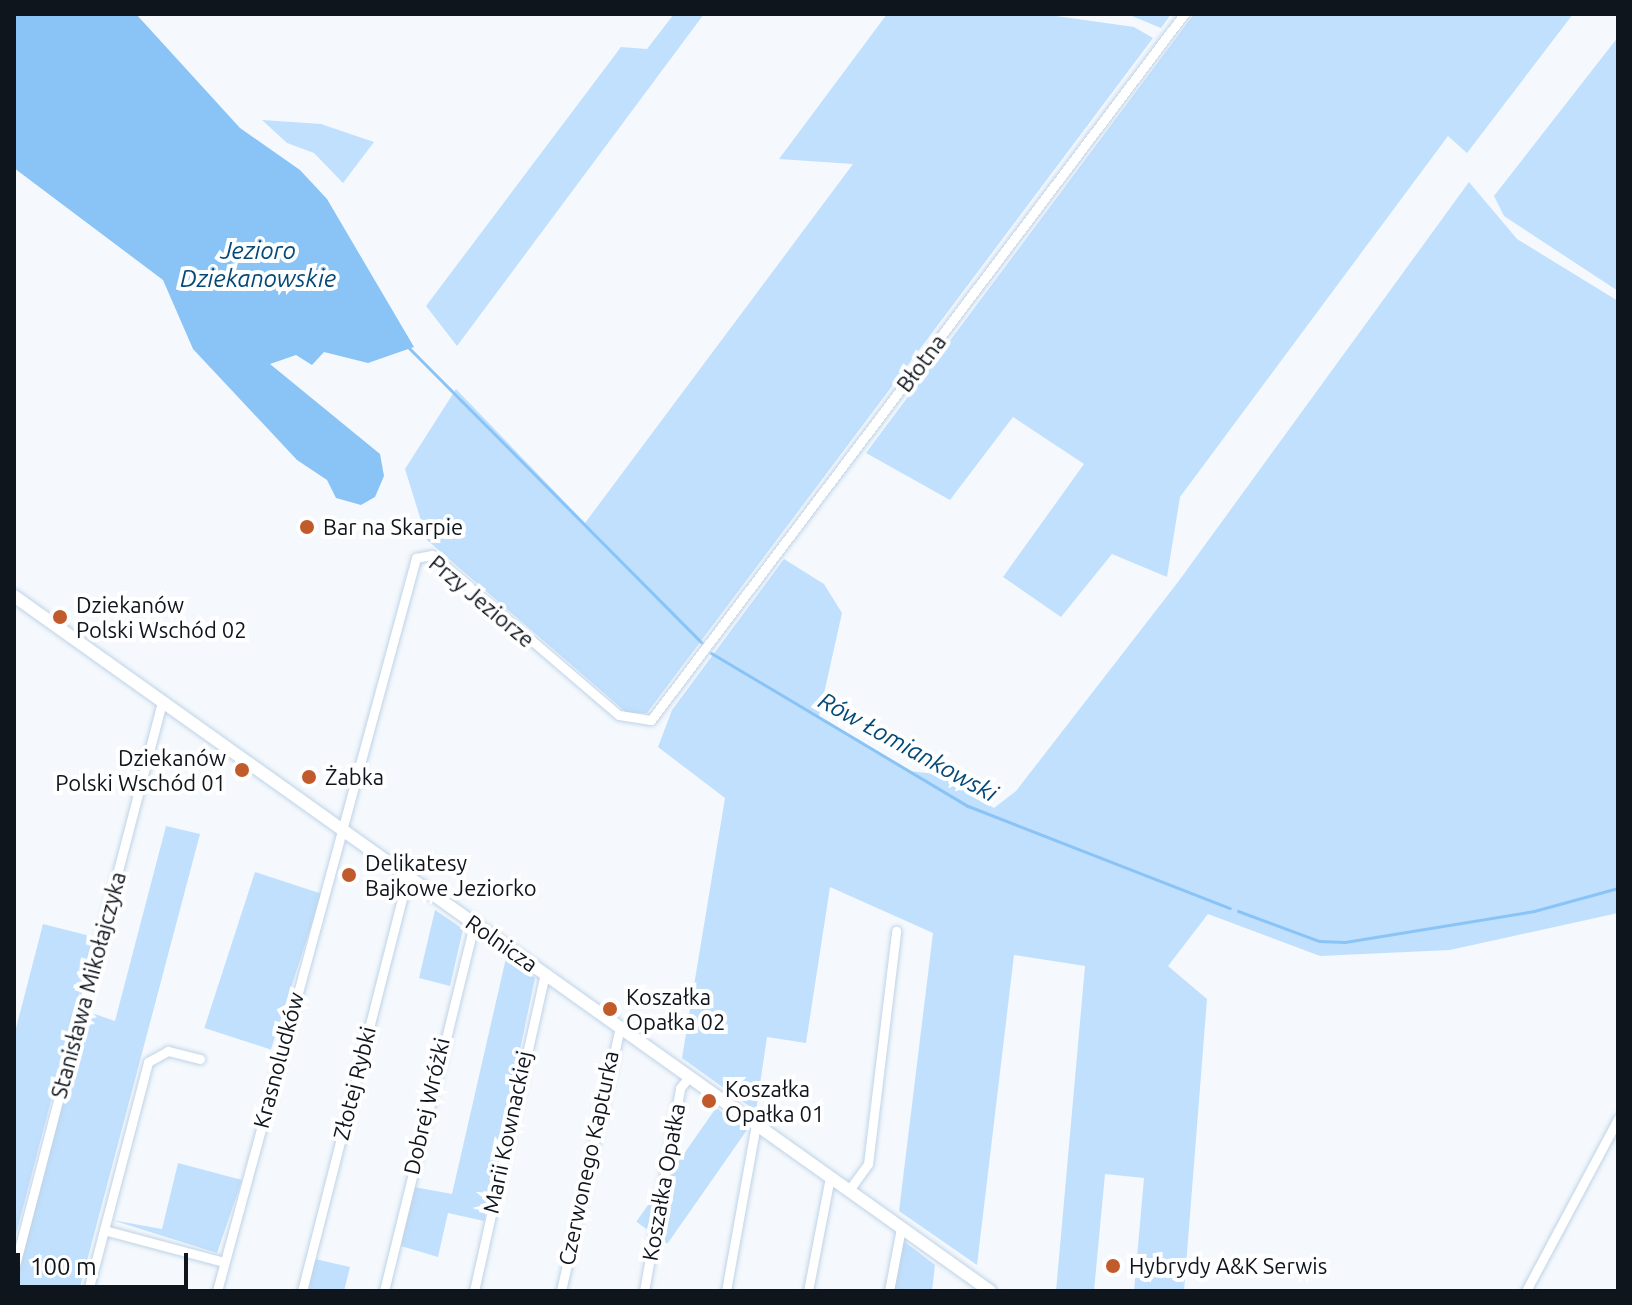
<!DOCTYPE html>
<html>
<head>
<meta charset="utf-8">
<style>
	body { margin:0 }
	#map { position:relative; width:1632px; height:1305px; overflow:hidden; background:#f5f9fd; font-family:Ubuntu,sans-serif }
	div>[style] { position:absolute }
	.green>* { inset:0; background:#c1e0fd; transform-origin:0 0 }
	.water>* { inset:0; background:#8ac4f7 }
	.stream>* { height:3px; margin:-1.5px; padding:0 1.5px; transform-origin:1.5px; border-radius:1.5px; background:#8ac4f7 }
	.roads { filter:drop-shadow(0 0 2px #bfd3e7) drop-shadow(0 0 2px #bfd3e7) }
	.minor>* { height:9px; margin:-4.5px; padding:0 4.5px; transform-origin:4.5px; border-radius:4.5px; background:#fff }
	.tertiary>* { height:12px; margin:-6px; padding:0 6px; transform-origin:6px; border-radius:6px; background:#fff }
	.dots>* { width:22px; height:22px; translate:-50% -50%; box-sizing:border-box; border:4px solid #fff; border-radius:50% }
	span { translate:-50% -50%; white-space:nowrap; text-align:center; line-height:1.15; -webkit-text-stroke:8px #fff; paint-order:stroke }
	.street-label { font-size:22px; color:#0e151c }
	.poi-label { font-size:22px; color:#0e151c }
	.left { translate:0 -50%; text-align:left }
	.right { translate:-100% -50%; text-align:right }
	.water-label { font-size:24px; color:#044978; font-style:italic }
	.frame { position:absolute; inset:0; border:16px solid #0e151c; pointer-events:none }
	.scale { position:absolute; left:16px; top:1253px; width:172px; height:36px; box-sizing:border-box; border:4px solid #0e151c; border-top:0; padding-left:10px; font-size:24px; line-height:28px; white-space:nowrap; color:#0e151c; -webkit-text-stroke:6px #fff; paint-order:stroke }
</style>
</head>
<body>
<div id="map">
	<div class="green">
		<div style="clip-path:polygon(674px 14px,704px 14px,457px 346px,426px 306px,621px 47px,647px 49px)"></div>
		<div style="clip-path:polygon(887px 14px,1042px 14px,1134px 27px,1153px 38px,647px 713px,627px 713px,427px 540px,405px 469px,456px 389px,585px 523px,853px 164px,779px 159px)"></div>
		<div style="clip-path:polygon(1127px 14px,1171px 14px,1161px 28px)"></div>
		<div style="clip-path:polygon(1194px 14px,1573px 14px,1467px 153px,1448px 136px,1180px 497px,1167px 577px,1112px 554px,1061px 617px,1003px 577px,1084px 464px,1013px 417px,950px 500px,866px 453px)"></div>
		<div style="clip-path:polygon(1618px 37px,1617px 169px,1618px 291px,1504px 216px,1494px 196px)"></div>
		<div style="clip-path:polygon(262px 120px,321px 124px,374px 142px,343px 183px,314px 153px,287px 143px)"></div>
		<div style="clip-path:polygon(1469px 182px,1517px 239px,1618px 301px,1618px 913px,1450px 950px,1320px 956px,1208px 914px,1168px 966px,1207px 999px,1184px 1291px,1134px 1291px,1144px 1178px,1105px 1174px,1094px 1291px,1056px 1291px,1085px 966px,1014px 955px,977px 1265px,899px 1211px,933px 933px,830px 887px,806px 1043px,767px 1037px,756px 1111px,682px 1058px,725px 798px,658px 747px,672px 710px,784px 559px,824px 584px,842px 613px,819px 716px,909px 771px,936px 774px,994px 808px,1016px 791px,1178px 582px)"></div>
		<div style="clip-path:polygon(166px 826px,200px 834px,79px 1291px,14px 1291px,86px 1011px,115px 1021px)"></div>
		<div style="left:255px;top:872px;width:70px;height:164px;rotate:18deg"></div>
		<div style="clip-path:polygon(435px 910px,463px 929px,450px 986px,419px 978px)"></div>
		<div style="clip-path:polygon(43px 924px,94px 937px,14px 1242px,14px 1036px)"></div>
		<div style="clip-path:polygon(506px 958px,535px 978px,484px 1221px,448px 1213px,438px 1257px,401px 1246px,414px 1187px,452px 1194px)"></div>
		<div style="left:716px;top:1108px;width:38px;height:139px;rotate:35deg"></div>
		<div style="clip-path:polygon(178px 1163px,242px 1180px,217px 1253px,112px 1220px,162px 1229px)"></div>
		<div style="clip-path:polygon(901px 1239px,935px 1265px,932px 1291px,894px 1291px)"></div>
		<div style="clip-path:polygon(315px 1259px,350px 1267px,344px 1291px,308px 1291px)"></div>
	</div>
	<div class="water">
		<div style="clip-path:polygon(14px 14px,136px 14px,240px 128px,300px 170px,327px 199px,414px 347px,368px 363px,324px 352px,312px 365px,296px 355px,270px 364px,380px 454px,384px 476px,375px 497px,361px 505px,336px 498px,327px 480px,297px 460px,193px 349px,163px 280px,14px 168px)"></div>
	</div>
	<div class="stream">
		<div style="left:408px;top:347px;width:417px;rotate:45.2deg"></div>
		<div style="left:711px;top:653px;width:299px;rotate:30.8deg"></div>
		<div style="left:968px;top:806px;width:281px;rotate:21.3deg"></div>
		<div style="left:1238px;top:911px;width:86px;rotate:20.3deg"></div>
		<div style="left:1319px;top:941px;width:26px;rotate:2deg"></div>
		<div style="left:1345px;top:942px;width:192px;rotate:-9.3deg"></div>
		<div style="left:1534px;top:911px;width:87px;rotate:-15.3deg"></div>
	</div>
	<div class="roads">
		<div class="minor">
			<div style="left:849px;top:1190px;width:32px;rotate:-54deg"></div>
			<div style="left:868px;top:1164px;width:235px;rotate:-83.1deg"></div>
			<div style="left:104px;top:1230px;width:124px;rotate:14.9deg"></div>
			<div style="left:14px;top:1269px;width:586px;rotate:-75.37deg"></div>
			<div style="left:88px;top:1291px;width:237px;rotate:-75.3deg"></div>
			<div style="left:148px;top:1062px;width:23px;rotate:-29deg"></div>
			<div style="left:168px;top:1051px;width:33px;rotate:14deg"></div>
			<div style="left:217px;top:1291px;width:760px;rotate:-74.81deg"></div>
			<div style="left:416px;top:558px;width:16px;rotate:-11deg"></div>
			<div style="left:432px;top:555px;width:246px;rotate:40.6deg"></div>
			<div style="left:619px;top:715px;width:32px;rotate:9deg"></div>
			<div style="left:651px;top:720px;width:885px;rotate:-52.95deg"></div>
			<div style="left:302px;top:1291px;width:428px;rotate:-75.7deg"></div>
			<div style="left:384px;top:1291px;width:378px;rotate:-76.2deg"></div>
			<div style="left:474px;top:1291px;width:325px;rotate:-77.4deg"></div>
			<div style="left:561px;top:1291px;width:271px;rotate:-77.4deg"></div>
			<div style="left:644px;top:1291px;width:206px;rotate:-79.9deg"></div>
			<div style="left:680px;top:1088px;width:14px;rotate:-51deg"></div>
			<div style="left:726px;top:1291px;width:169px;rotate:-79.8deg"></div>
			<div style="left:808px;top:1291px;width:116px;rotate:-79.1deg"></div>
			<div style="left:889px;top:1291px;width:64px;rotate:-79.2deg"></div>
			<div style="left:1526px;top:1291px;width:195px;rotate:-61.9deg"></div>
		</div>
		<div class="tertiary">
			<div style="left:14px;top:596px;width:1198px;rotate:35.45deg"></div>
		</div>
	</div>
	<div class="dots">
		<div style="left:307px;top:527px;background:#c15b2c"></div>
		<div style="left:60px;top:617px;background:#c15b2c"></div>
		<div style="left:242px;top:770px;background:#c15b2c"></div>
		<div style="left:309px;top:777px;background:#c15b2c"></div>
		<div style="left:349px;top:875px;background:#c15b2c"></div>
		<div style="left:610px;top:1009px;background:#c15b2c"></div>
		<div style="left:709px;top:1101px;background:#c15b2c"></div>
		<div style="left:1113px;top:1266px;background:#c15b2c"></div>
	</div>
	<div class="street-label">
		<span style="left:921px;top:363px;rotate:-53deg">Błotna</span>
		<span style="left:482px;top:601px;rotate:40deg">Przy Jeziorze</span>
		<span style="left:502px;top:943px;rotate:35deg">Rolnicza</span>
		<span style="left:88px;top:985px;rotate:-75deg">Stanisława Mikołajczyka</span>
		<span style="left:278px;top:1060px;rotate:-75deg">Krasnoludków</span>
		<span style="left:354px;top:1083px;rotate:-76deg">Złotej Rybki</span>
		<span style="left:426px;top:1106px;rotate:-77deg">Dobrej Wróżki</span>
		<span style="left:507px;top:1132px;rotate:-78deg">Marii Kownackiej</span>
		<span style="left:588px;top:1158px;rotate:-78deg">Czerwonego Kapturka</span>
		<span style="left:663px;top:1182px;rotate:-80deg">Koszałka Opałka</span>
	</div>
	<div class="poi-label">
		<span class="left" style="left:323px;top:527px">Bar na Skarpie</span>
		<span class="left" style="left:76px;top:617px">Dziekanów<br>Polski Wschód 02</span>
		<span class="right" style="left:226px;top:770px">Dziekanów<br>Polski Wschód 01</span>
		<span class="left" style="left:325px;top:777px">Żabka</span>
		<span class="left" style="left:365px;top:875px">Delikatesy<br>Bajkowe Jeziorko</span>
		<span class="left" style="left:626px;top:1009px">Koszałka<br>Opałka 02</span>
		<span class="left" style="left:725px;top:1101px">Koszałka<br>Opałka 01</span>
		<span class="left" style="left:1129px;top:1266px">Hybrydy A&amp;K Serwis</span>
	</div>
	<div class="water-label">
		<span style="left:258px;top:265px">Jezioro<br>Dziekanowskie</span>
		<span style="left:908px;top:747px;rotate:29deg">Rów Łomiankowski</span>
	</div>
	<div class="frame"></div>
	<div class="scale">100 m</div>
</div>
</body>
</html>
